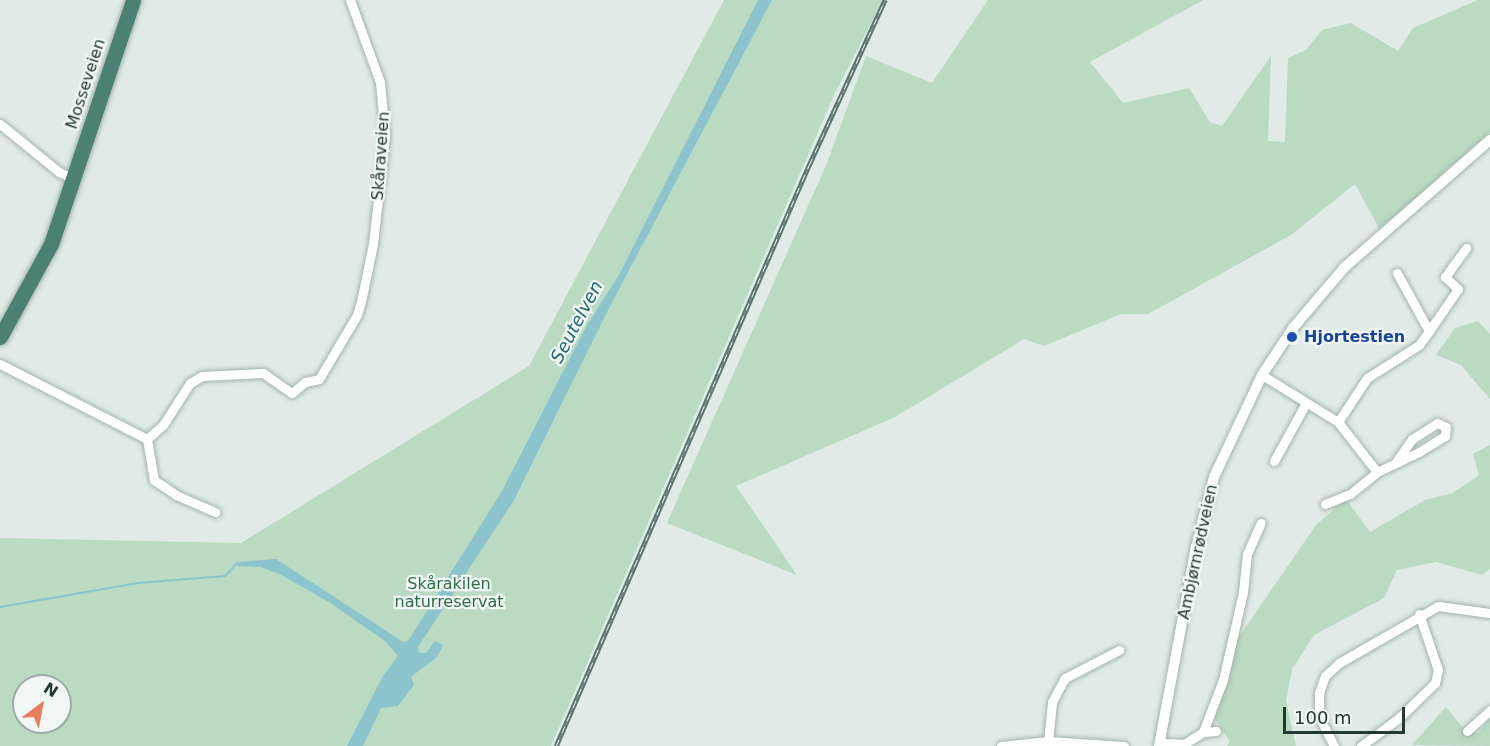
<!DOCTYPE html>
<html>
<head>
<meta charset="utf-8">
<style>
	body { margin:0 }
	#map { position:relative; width:1490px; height:746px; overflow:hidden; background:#e0eae6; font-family:"DejaVu Sans",sans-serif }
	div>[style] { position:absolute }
	.green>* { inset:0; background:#badac2 }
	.water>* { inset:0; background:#8bc4cd }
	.stream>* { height:2px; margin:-1px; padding:0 1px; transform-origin:1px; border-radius:1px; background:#8bc4cd }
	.roads { filter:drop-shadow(0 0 2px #a3b2ad) drop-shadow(0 0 2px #a3b2ad) }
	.minor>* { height:9px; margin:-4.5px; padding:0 4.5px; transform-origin:4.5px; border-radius:4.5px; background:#fff }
	.tertiary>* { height:10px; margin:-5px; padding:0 5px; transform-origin:5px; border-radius:5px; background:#fff }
	.trunk>* { height:15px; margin:-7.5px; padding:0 7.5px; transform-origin:7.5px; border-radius:7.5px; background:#4b8173 }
	.rail>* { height:4.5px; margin-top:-2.25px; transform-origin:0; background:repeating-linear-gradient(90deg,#f1f7f4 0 7px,#5c756e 0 14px); box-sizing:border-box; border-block:2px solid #5c756e }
	.dots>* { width:16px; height:16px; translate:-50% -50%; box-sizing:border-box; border:3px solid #f1f7f4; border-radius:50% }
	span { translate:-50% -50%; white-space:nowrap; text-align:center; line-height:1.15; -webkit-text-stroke:4.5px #f1f7f4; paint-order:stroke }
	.street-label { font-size:16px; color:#223a33 }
	.transit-label { font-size:16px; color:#164399; font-weight:700 }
	.left { translate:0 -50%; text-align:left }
	.park-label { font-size:16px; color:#2e6e45 }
	.water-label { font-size:18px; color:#206772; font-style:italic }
	.north { position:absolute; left:12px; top:674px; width:60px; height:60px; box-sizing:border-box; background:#f1f7f4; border:2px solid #9eaba7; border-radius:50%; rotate:32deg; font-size:16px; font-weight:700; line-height:24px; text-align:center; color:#223a33 }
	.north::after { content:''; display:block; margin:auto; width:21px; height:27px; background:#ea7d5f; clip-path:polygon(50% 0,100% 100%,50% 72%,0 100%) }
	.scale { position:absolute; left:1283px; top:707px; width:122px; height:27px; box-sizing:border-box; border:3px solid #223a33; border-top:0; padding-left:8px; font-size:18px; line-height:21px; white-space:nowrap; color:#223a33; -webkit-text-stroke:4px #f1f7f4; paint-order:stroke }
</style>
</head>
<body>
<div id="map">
	<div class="green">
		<div style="clip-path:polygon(evenodd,724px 0,883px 0,835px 93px,551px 746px,0 746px,0 538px,241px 543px,529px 366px,724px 0,24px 686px,60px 686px,60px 722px,24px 722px,24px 686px)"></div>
		<div style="clip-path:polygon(988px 0,1203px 0,1090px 62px,1123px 103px,1189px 88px,1210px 122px,1222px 126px,1271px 56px,1268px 141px,1285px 142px,1288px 58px,1306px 50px,1322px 30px,1351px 23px,1398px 51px,1413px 28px,1478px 0,1490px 0,1490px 132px,1380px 230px,1355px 184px,1291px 235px,1148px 314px,1121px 314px,1044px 346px,1024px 339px,895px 417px,736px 486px,797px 575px,667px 523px,827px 163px,866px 56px,932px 83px)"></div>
		<div style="clip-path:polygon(1478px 321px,1490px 334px,1490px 399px,1461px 365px,1436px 355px,1455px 328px)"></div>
		<div style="clip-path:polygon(1490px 445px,1490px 569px,1482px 575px,1436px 562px,1397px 570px,1384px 598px,1314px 635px,1292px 669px,1286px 701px,1296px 746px,1227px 746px,1230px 742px,1213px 716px,1239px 637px,1316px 525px,1346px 499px,1370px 532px,1425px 500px,1453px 493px,1479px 475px,1473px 454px)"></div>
		<div style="clip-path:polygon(1446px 707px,1467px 733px,1478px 733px,1490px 719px,1490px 746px,1412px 745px)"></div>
	</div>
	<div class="water">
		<div style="clip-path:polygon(758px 0,772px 0,607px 312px,514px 500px,418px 647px,419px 653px,426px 653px,435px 641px,443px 645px,437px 657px,411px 677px,414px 685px,398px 706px,381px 708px,363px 746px,347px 746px,383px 676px,398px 656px,385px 641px,329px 602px,281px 575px,261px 567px,237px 566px,239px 562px,276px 559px,403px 642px,408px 641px,502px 491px,586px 327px,620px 273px)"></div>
	</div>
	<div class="stream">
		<div style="left:0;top:607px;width:140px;rotate:-9.9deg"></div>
		<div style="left:138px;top:583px;width:87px;rotate:-4.6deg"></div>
		<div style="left:225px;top:576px;width:18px;rotate:-47deg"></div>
	</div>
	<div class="roads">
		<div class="minor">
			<div style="left:0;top:124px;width:76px;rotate:39.1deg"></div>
			<div style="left:59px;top:172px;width:17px;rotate:25deg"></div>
			<div style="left:1397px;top:273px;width:66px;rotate:61.1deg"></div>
			<div style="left:0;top:364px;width:165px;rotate:27deg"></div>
			<div style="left:147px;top:439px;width:21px;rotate:-41deg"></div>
			<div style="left:163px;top:425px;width:50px;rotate:-57.3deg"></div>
			<div style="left:190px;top:383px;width:14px;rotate:-30deg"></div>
			<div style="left:202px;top:376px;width:61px;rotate:-2.8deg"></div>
			<div style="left:263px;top:373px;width:35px;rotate:35deg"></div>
			<div style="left:292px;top:393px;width:17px;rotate:-40deg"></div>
			<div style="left:305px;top:382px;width:14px;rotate:-12deg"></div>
			<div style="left:319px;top:379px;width:74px;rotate:-59.3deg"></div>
			<div style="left:357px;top:315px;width:19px;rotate:-74deg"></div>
			<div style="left:362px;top:297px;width:54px;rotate:-78.3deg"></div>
			<div style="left:373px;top:244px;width:110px;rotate:-83.7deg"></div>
			<div style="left:385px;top:135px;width:53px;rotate:-95.4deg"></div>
			<div style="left:380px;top:82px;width:87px;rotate:-110.1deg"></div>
			<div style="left:1262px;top:375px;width:89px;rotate:31.7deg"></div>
			<div style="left:1338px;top:422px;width:63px;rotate:52deg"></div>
			<div style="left:1377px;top:472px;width:47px;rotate:-25.5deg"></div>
			<div style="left:1419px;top:452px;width:31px;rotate:-32deg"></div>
			<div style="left:1445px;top:436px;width:9px;rotate:-84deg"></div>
			<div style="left:1446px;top:427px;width:10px;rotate:-156deg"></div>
			<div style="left:1437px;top:423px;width:30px;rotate:147deg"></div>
			<div style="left:1412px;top:439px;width:28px;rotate:125deg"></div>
			<div style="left:1338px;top:422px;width:53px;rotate:-56.6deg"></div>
			<div style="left:1367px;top:378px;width:62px;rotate:-32.4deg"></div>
			<div style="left:1419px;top:345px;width:17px;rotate:-54deg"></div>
			<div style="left:1429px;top:331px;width:51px;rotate:-55.4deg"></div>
			<div style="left:1458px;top:289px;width:18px;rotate:-137deg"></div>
			<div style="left:1445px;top:277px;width:36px;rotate:-54deg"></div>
			<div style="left:147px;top:439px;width:42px;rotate:80.3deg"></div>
			<div style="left:154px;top:480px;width:27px;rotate:34deg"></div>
			<div style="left:176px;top:495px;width:43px;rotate:23.6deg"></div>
			<div style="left:1274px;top:461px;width:66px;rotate:-61.1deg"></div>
			<div style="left:1325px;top:504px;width:27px;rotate:-22deg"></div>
			<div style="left:1350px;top:494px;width:35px;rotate:-39deg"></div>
			<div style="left:1467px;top:731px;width:31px;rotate:-42deg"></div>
			<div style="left:1203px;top:732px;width:56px;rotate:-69deg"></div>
			<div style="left:1223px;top:680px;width:90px;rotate:-77.2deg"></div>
			<div style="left:1243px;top:592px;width:38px;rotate:-84deg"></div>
			<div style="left:1247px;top:554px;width:34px;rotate:-66deg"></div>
			<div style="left:1048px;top:741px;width:39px;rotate:-84deg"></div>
			<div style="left:1052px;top:702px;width:27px;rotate:-62deg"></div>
			<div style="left:1065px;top:678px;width:61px;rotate:-27.4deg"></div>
			<div style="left:1160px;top:743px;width:24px;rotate:2deg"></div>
			<div style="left:1184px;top:744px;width:22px;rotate:-32deg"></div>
			<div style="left:1203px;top:732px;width:13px;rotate:-4deg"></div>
			<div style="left:1001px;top:746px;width:47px;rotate:-6.1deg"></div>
			<div style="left:1048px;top:741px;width:76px;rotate:3.8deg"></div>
			<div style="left:1334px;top:746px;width:34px;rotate:-117deg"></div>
			<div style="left:1319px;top:716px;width:23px;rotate:-90deg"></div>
			<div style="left:1319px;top:693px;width:18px;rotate:-71deg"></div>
			<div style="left:1325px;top:676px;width:19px;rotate:-43deg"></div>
			<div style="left:1339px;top:663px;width:114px;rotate:-29.9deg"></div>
			<div style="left:1438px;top:606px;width:52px;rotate:7.7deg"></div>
			<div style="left:1361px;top:746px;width:49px;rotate:-36.6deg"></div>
			<div style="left:1400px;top:717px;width:49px;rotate:-44.2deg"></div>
			<div style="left:1435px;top:683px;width:13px;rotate:-77deg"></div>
			<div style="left:1438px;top:670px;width:59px;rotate:-108.7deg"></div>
		</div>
		<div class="tertiary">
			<div style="left:1159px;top:746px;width:202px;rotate:-79.5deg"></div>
			<div style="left:1196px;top:547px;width:72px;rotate:-75.6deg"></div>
			<div style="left:1214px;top:477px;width:113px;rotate:-64.8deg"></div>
			<div style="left:1262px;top:375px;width:56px;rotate:-56.6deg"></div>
			<div style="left:1293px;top:328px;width:80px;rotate:-49.6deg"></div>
			<div style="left:1345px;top:267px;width:193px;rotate:-41.2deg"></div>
		</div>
		<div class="trunk">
			<div style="left:0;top:337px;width:106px;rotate:-61.3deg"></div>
			<div style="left:51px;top:244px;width:257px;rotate:-71.4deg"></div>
		</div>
	</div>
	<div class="rail">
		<div style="left:556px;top:746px;width:634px;rotate:-66.47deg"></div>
		<div style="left:809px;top:165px;width:182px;rotate:-65.3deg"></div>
	</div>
	<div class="dots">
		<div style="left:1292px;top:337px;background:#1a4fb4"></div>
	</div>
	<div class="street-label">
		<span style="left:86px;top:84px;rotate:-72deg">Mosseveien</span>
		<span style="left:381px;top:156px;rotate:-86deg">Skåraveien</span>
		<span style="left:1198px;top:552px;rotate:-78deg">Ambjørnrødveien</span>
	</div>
	<div class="transit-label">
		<span class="left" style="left:1304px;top:337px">Hjortestien</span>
	</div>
	<div class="park-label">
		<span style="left:449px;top:593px">Skårakilen<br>naturreservat</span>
	</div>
	<div class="water-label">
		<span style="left:577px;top:322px;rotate:-62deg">Seutelven</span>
	</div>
	<div class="north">N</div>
	<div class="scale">100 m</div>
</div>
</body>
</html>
